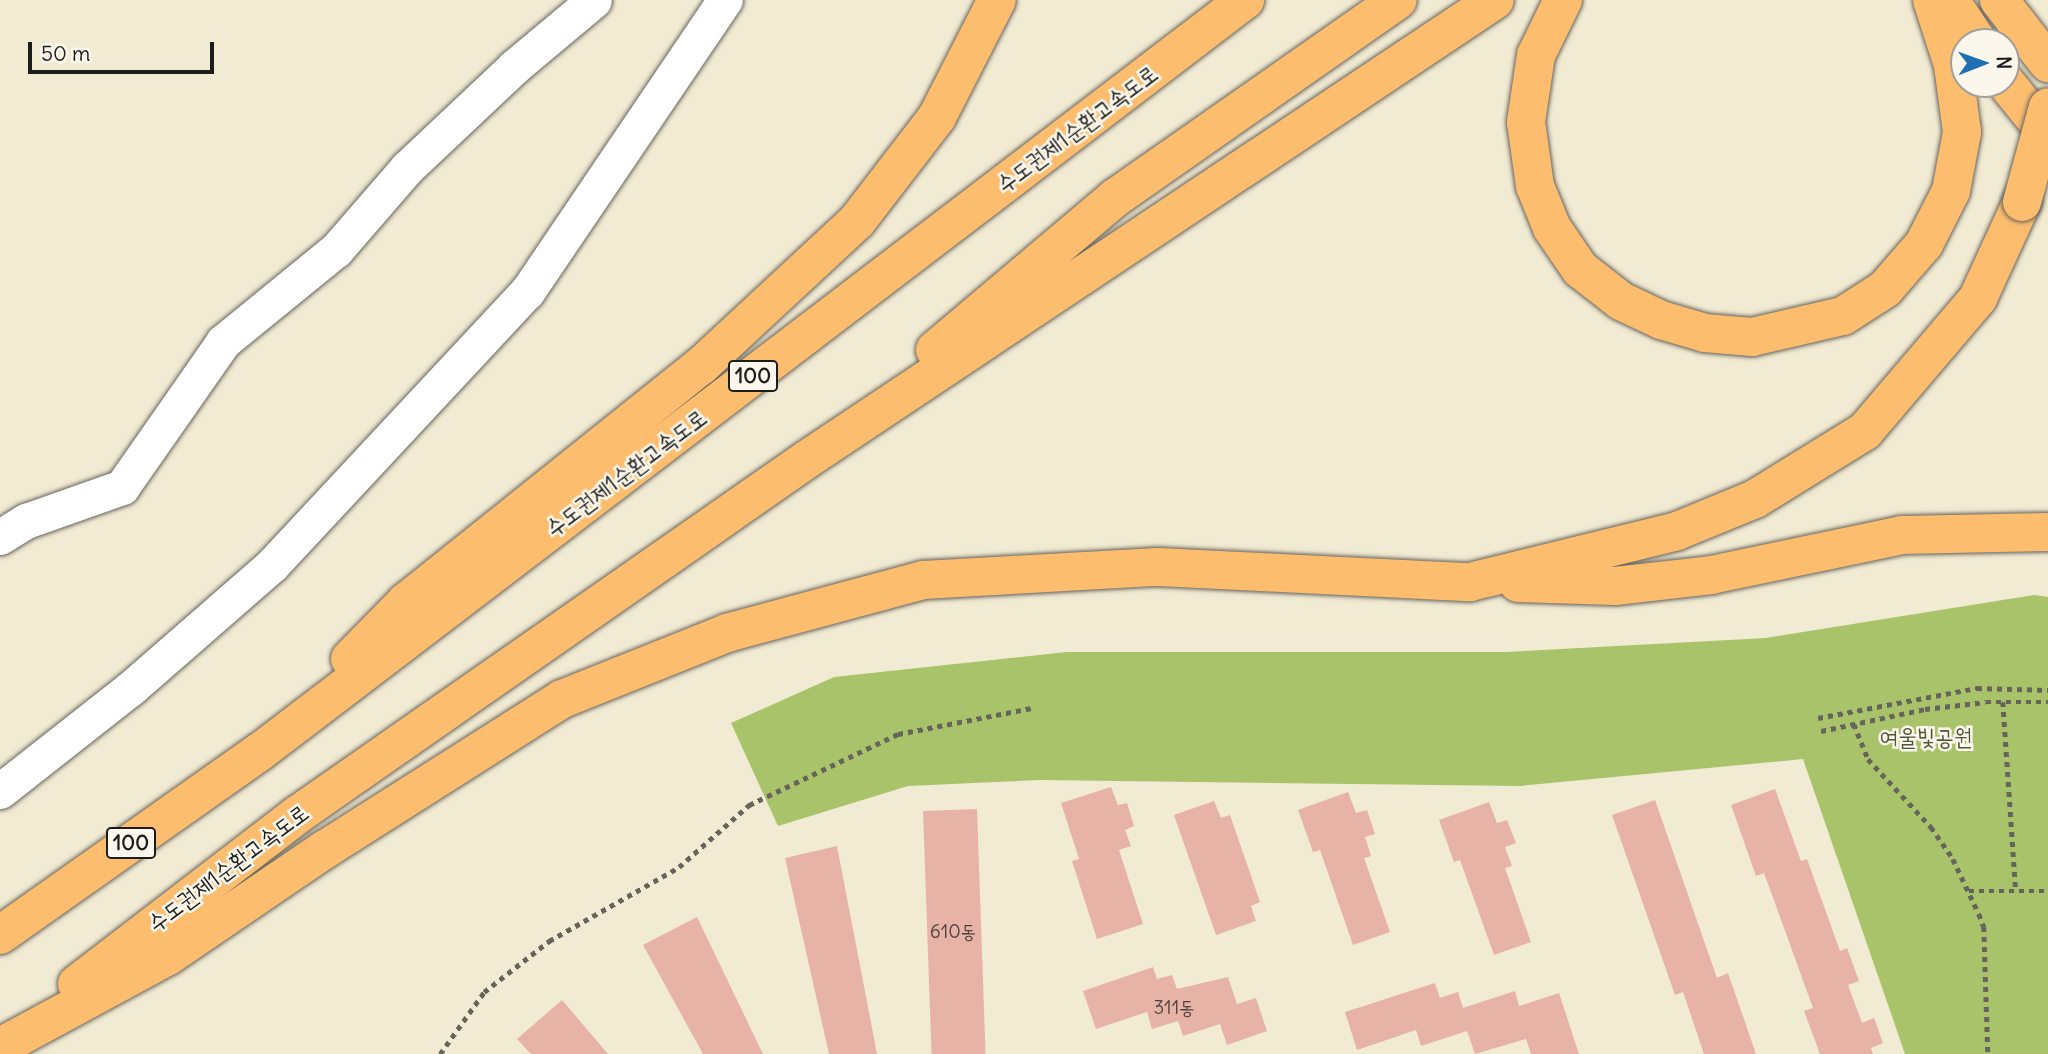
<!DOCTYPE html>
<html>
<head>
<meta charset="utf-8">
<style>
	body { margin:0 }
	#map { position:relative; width:2048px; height:1054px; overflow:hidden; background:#f2ebd3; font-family:Delius,"Poor Story",sans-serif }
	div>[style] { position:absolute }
	.green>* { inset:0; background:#a8c36a }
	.building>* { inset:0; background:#e6b3a6; transform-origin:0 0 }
	.path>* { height:4.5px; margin-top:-2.25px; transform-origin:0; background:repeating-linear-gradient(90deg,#67645c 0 5px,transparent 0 10px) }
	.roads { filter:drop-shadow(0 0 2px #67645c) drop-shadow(0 0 2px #67645c) }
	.minor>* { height:35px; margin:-17.5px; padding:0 17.5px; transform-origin:17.5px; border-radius:17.5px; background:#fff }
	.highway>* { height:38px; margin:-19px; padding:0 19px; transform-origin:19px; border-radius:19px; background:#fcbd6f }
	.bridges { filter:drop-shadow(0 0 2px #67645c) drop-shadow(0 0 2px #67645c) }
	.highway-bridge>* { height:38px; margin:-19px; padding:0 19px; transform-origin:19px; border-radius:19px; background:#fcbd6f }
	span { translate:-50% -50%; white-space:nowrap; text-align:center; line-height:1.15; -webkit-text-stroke:5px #fbf7ec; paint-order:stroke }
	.number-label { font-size:19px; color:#4e423e }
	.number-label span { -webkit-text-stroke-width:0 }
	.shield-label span { padding:2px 5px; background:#fbf7ec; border:2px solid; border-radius:5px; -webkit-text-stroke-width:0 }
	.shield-label { font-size:21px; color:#1c1c1c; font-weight:700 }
	.street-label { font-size:23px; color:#1c1c1c }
	.park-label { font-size:23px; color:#4d5637 }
	.north { position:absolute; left:1950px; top:28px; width:70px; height:70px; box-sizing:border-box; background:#fbf7ec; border:2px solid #a29f99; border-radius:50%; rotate:89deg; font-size:19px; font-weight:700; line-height:28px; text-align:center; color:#1c1c1c }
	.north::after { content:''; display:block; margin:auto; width:24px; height:32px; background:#1f6fb2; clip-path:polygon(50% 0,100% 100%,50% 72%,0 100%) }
	.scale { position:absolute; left:28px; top:42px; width:186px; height:32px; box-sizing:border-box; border:4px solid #1c1c1c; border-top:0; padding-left:9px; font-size:21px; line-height:24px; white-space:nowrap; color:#1c1c1c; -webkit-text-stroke:5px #fbf7ec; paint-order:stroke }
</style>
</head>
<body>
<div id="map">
	<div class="green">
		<div style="clip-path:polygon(2034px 595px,2048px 597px,2048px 1054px,1905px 1054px,1803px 759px,1520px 786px,1040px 780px,908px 786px,778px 826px,731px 723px,834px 677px,1067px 652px,1506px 652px,1766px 638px)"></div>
	</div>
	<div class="building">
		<div style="clip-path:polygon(1111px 787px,1118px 805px,1127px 803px,1134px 826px,1125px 830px,1131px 846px,1119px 850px,1143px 924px,1097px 939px,1072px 861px,1079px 859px,1061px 803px)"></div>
		<div style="clip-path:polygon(1775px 789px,1801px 861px,1807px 859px,1840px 951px,1847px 948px,1859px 981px,1848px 985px,1862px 1023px,1874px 1018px,1883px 1043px,1871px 1048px,1873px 1054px,1820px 1054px,1804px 1011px,1813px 1008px,1764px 873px,1756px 876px,1731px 805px)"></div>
		<div style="clip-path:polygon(1348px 792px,1356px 813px,1367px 810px,1375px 834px,1365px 837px,1371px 856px,1364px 858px,1390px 932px,1353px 945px,1320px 850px,1313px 852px,1298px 810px)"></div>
		<div style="clip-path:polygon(1655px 800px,1717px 978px,1728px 973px,1756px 1054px,1704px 1054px,1683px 992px,1675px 995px,1612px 815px)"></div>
		<div style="clip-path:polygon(1214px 801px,1221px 818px,1230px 815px,1260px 902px,1251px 906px,1256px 921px,1216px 935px,1174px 815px)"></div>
		<div style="clip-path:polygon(1489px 802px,1497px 823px,1507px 820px,1516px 843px,1505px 847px,1512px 866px,1505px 868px,1531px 942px,1494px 955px,1460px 860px,1454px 862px,1439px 820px)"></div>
		<div style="left:977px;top:809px;width:245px;height:54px;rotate:88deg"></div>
		<div style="clip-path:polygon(837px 846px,877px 1054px,829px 1054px,785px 858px)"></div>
		<div style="clip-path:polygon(697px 917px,763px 1054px,703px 1054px,643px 945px)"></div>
		<div style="clip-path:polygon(1153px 967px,1157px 979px,1172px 975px,1177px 989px,1228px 977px,1237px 1004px,1256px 998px,1267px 1031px,1227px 1045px,1220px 1024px,1183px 1036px,1178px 1021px,1152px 1029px,1147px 1012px,1096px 1029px,1083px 991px)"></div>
		<div style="clip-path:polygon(1435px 983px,1440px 998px,1458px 992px,1463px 1008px,1515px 991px,1519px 1006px,1559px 993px,1579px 1054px,1531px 1054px,1526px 1039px,1475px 1054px,1467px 1031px,1421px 1046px,1416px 1030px,1357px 1050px,1345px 1012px)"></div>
		<div style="clip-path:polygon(562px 1000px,608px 1054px,531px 1054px,517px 1039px)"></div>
	</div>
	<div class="path">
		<div style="left:2003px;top:702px;width:189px;rotate:86.1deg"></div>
		<div style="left:1818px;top:718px;width:162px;rotate:-10.7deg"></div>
		<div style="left:1977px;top:688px;width:71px;rotate:1.6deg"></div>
		<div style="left:1854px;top:724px;width:38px;rotate:68deg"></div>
		<div style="left:1868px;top:759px;width:93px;rotate:47.2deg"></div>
		<div style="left:1931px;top:827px;width:39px;rotate:55deg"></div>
		<div style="left:1953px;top:859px;width:61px;rotate:64.7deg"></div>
		<div style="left:1979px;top:914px;width:14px;rotate:69deg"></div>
		<div style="left:1984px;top:927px;width:127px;rotate:88.2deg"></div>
		<div style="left:1821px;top:731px;width:106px;rotate:-11.9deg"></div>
		<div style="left:1925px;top:709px;width:61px;rotate:-6.5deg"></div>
		<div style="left:1986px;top:702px;width:62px"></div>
		<div style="left:1969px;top:891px;width:79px"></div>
		<div style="left:440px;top:1054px;width:76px;rotate:-54.6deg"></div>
		<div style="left:484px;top:992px;width:83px;rotate:-38.1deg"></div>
		<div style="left:549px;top:941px;width:150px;rotate:-29.6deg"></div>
		<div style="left:679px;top:867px;width:94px;rotate:-41.5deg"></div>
		<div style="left:749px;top:805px;width:165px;rotate:-25.5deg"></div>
		<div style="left:898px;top:734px;width:136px;rotate:-11deg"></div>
	</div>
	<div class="roads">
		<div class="minor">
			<div style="left:0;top:537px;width:31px;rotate:-32deg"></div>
			<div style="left:26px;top:521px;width:102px;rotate:-19.5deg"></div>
			<div style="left:122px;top:487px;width:177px;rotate:-55.1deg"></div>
			<div style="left:223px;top:342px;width:146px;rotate:-39.2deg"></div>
			<div style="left:336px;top:250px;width:108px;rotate:-49.1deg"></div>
			<div style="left:407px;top:168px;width:147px;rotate:-43.3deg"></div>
			<div style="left:514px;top:67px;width:104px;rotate:-39.9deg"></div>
			<div style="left:0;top:791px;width:167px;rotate:-38.2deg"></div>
			<div style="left:131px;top:688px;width:187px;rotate:-41.1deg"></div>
			<div style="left:272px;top:565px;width:374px;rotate:-47deg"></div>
			<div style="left:527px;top:292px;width:353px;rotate:-55.9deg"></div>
		</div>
		<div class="highway">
			<div style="left:1563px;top:0;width:61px;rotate:116.1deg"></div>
			<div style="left:1536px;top:55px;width:68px;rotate:98.5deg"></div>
			<div style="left:1526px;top:122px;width:65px;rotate:82deg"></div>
			<div style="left:1535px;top:186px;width:45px;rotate:68deg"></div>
			<div style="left:1552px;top:228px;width:50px;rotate:55.7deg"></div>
			<div style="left:1580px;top:269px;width:52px;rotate:38deg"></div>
			<div style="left:1621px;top:301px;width:44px;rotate:25.4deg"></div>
			<div style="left:1661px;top:320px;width:46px;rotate:16.5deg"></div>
			<div style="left:1705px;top:333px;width:47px;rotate:4.9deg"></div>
			<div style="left:1752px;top:337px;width:93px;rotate:-13deg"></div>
			<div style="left:1843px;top:316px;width:50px;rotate:-32.7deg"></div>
			<div style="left:1885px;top:289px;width:60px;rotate:-49.1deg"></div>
			<div style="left:1924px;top:244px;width:59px;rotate:-63deg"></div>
			<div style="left:1951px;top:191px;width:60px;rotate:-79.4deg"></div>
			<div style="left:1962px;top:132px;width:68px;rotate:-97.7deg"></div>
			<div style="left:1953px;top:65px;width:68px;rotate:-107.9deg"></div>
			<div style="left:1950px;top:0;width:50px;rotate:56.3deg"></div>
			<div style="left:1999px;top:0;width:80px;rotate:52.1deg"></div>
			<div style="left:2006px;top:83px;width:67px;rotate:51.1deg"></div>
			<div style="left:935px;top:350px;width:236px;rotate:-40.2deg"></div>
			<div style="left:1115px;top:198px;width:345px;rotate:-35deg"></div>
			<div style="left:1518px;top:583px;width:97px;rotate:1.8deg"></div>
			<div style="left:1615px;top:586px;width:97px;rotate:-6.5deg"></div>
			<div style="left:1711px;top:575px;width:195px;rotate:-11.8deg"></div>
			<div style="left:1902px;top:535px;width:146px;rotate:-1.2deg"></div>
			<div style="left:350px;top:659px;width:80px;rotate:-45.5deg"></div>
			<div style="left:406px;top:602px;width:378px;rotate:-38.7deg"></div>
			<div style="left:701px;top:366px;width:213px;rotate:-42.9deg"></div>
			<div style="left:857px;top:221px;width:131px;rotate:-52.4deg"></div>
			<div style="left:937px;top:117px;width:131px;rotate:-62.9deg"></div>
			<div style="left:0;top:935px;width:319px;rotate:-35.2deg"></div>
			<div style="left:261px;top:751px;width:1238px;rotate:-37.35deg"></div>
			<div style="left:77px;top:984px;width:281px;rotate:-37.5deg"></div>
			<div style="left:300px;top:813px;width:617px;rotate:-34.9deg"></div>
			<div style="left:806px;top:460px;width:828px;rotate:-33.73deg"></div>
			<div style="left:0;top:1047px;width:191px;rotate:-28.4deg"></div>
			<div style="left:168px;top:956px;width:189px;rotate:-34.2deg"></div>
			<div style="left:324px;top:850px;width:282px;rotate:-32.4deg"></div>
			<div style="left:562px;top:699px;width:178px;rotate:-21.8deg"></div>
			<div style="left:727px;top:633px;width:203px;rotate:-15.1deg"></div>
			<div style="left:923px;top:580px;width:235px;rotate:-3.2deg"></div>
			<div style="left:1158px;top:567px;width:312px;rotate:2.8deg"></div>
			<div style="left:1470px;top:582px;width:213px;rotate:-13.8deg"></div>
			<div style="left:1677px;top:531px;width:84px;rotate:-22.3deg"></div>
			<div style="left:1755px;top:499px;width:129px;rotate:-31.7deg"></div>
			<div style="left:1865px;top:431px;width:175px;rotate:-49.6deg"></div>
			<div style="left:1978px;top:298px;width:106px;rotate:-65.4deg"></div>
		</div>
	</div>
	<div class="bridges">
		<div class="highway-bridge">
			<div style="left:2022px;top:202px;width:98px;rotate:-74.7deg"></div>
		</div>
	</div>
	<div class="number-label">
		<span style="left:953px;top:932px">610동</span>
		<span style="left:1174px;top:1008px">311동</span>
	</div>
	<div class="shield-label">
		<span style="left:753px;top:376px">100</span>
		<span style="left:131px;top:843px">100</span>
	</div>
	<div class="street-label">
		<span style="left:1077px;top:129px;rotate:-37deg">수도권제1순환고속도로</span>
		<span style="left:626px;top:473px;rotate:-37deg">수도권제1순환고속도로</span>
		<span style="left:228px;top:868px;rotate:-37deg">수도권제1순환고속도로</span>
	</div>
	<div class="park-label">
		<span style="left:1926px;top:737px">여울빛공원</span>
	</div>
	<div class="north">N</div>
	<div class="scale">50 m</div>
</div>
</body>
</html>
